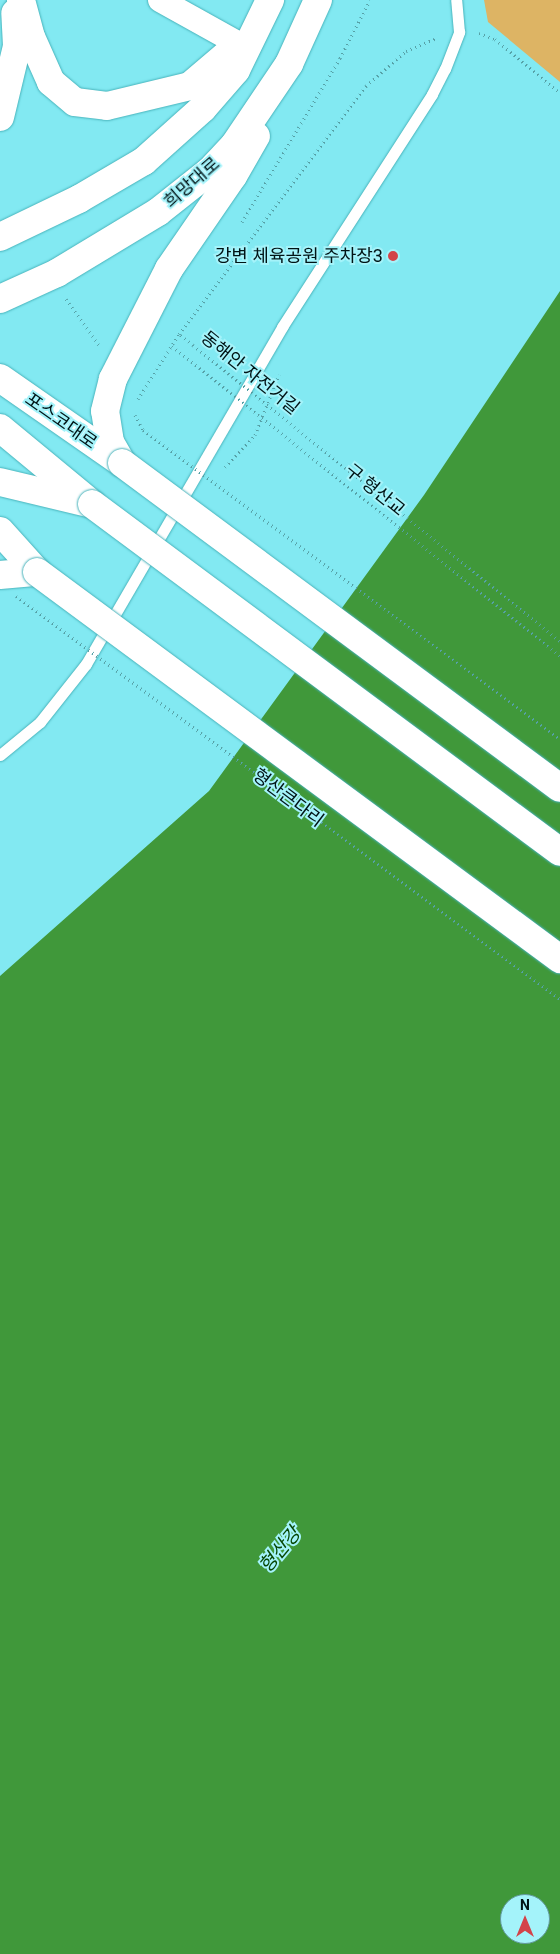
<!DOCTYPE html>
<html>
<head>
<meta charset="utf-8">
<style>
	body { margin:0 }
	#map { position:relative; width:560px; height:1954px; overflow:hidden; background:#82e9f2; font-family:Roboto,"Noto Sans KR",sans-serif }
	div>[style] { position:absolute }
	.green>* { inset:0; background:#ddb464 }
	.water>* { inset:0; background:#40983a }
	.path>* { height:3px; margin-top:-1.5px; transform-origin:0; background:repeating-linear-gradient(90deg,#56a1a7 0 1px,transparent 0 5px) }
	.roads { filter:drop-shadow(0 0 1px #48b3bb) drop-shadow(0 0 1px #48b3bb) }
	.service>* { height:11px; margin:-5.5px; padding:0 5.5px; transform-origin:5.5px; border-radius:5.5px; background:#fff }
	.minor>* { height:24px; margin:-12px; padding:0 12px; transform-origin:12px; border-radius:12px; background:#fff }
	.secondary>* { height:28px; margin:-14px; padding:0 14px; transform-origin:14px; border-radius:14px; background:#fff }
	.primary>* { height:28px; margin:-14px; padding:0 14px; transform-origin:14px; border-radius:14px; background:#fff }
	.path-bridge>* { height:3px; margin-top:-1.5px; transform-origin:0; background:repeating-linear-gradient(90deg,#56a1a7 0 1px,transparent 0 5px) }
	.bridges { filter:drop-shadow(0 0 1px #48b3bb) drop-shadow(0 0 1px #48b3bb) }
	.primary-bridge>* { height:28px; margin:-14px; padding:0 14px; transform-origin:14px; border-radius:14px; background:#fff }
	.dots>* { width:14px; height:14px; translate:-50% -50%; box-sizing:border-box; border:2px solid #a4f3fa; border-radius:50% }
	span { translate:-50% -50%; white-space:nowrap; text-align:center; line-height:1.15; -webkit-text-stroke:4px #a4f3fa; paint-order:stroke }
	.street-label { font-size:18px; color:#001315 }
	.poi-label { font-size:18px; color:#001315 }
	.right { translate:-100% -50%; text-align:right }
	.water-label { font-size:19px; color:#074705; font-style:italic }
	.north { position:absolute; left:500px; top:1894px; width:50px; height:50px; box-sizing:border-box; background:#a4f3fa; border:1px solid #62999e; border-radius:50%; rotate:0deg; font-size:14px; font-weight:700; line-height:20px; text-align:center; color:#001315 }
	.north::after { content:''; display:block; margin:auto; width:18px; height:22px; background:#d34349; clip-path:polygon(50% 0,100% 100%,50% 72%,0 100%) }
</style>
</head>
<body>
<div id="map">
	<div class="green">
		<div style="clip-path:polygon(484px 0,560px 0,560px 82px,488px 22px)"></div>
	</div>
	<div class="water">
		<div style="clip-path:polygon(evenodd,560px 291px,560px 1954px,0 1954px,0 976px,209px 791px,424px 495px,560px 291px,510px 1904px,540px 1904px,540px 1934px,510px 1934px,510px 1904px)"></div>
	</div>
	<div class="path">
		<div style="left:479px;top:33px;width:17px;rotate:21deg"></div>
		<div style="left:495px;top:39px;width:85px;rotate:39.7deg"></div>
		<div style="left:242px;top:222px;width:191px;rotate:-59.1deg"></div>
		<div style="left:340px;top:58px;width:65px;rotate:-62.7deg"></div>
		<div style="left:66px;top:299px;width:57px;rotate:54.3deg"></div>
		<div style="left:193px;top:345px;width:18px;rotate:-142deg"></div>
		<div style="left:179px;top:334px;width:311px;rotate:-53deg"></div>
		<div style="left:366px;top:86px;width:53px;rotate:-41.2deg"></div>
		<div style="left:406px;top:51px;width:33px;rotate:-23deg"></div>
		<div style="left:138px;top:399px;width:77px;rotate:-57.8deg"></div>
		<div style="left:135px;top:415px;width:17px;rotate:62deg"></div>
		<div style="left:225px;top:467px;width:44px;rotate:-46.8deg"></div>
		<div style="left:255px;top:435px;width:65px;rotate:-68.2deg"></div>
	</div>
	<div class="roads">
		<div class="service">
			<div style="left:0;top:755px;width:52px;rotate:-39.5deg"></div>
			<div style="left:40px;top:722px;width:74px;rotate:-51.6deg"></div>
			<div style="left:86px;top:664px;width:390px;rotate:-59.8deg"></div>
			<div style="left:282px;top:327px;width:277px;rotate:-57.2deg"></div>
			<div style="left:432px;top:94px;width:28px;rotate:-63deg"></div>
			<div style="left:445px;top:69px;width:40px;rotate:-69deg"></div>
			<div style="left:459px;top:32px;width:32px;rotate:-95deg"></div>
		</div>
		<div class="minor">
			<div style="left:160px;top:0;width:90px;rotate:29.1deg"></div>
		</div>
		<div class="secondary">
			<div style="left:0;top:575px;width:37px;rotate:-5deg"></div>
		</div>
		<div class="primary">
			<div style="left:21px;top:0;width:38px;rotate:75deg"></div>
			<div style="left:31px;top:37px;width:49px;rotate:66deg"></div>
			<div style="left:51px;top:82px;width:31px;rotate:40deg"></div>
			<div style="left:75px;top:102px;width:32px;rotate:7deg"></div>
			<div style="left:107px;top:106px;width:85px;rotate:-13.5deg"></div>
			<div style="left:190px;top:86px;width:63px;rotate:-40.5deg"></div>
			<div style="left:0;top:117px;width:73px;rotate:-76.5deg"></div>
			<div style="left:17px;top:46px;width:33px;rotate:-93deg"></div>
			<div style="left:0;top:237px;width:88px;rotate:-25.7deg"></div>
			<div style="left:79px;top:199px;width:75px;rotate:-30.3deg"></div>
			<div style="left:144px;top:161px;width:79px;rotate:-41.9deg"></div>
			<div style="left:203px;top:108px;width:50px;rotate:-49deg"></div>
			<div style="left:236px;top:70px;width:78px;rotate:-64.1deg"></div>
			<div style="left:0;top:299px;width:63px;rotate:-24.5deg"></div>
			<div style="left:57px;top:273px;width:118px;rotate:-31.1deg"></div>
			<div style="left:158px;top:212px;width:66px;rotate:-38.3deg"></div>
			<div style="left:210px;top:171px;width:37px;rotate:-47deg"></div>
			<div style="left:235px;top:144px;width:97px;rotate:-56deg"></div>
			<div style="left:289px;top:64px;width:70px;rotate:-65.6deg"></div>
			<div style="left:0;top:378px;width:147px;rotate:34.8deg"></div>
			<div style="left:0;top:428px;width:119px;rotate:39.6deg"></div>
			<div style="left:122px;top:463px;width:24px;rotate:-120deg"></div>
			<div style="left:110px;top:442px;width:31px;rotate:-99deg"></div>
			<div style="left:105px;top:411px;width:33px;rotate:-76deg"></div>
			<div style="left:113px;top:379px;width:123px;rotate:-63deg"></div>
			<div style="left:169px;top:269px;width:113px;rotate:-55.5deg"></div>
			<div style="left:233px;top:176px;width:46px;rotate:-60.1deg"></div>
			<div style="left:0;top:482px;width:90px;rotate:13.4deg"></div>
			<div style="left:0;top:531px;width:55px;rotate:47.9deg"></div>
		</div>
	</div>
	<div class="path-bridge">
		<div style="left:193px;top:345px;width:471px;rotate:38.9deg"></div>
		<div style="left:172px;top:346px;width:497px;rotate:38.6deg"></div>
		<div style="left:143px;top:430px;width:519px;rotate:36.54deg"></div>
		<div style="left:16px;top:596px;width:677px;rotate:36.53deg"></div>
	</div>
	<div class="bridges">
		<div class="primary-bridge">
			<div style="left:122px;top:463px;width:545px;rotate:36.58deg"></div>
			<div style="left:92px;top:504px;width:583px;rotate:36.63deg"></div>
			<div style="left:37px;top:572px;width:651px;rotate:36.5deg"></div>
		</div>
	</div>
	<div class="dots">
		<div style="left:393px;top:256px;background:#d34349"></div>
	</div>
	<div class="street-label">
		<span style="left:192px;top:183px;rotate:-41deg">희망대로</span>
		<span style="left:250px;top:373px;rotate:39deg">동해안 자전거길</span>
		<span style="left:61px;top:421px;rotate:35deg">포스코대로</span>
		<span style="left:375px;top:490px;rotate:39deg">구 형산교</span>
		<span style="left:288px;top:798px;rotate:37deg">형산큰다리</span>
	</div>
	<div class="poi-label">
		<span class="right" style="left:383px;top:256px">강변 체육공원 주차장3</span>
	</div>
	<div class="water-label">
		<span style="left:280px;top:1550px;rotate:-50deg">형산강</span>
	</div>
	<div class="north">N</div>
</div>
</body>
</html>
